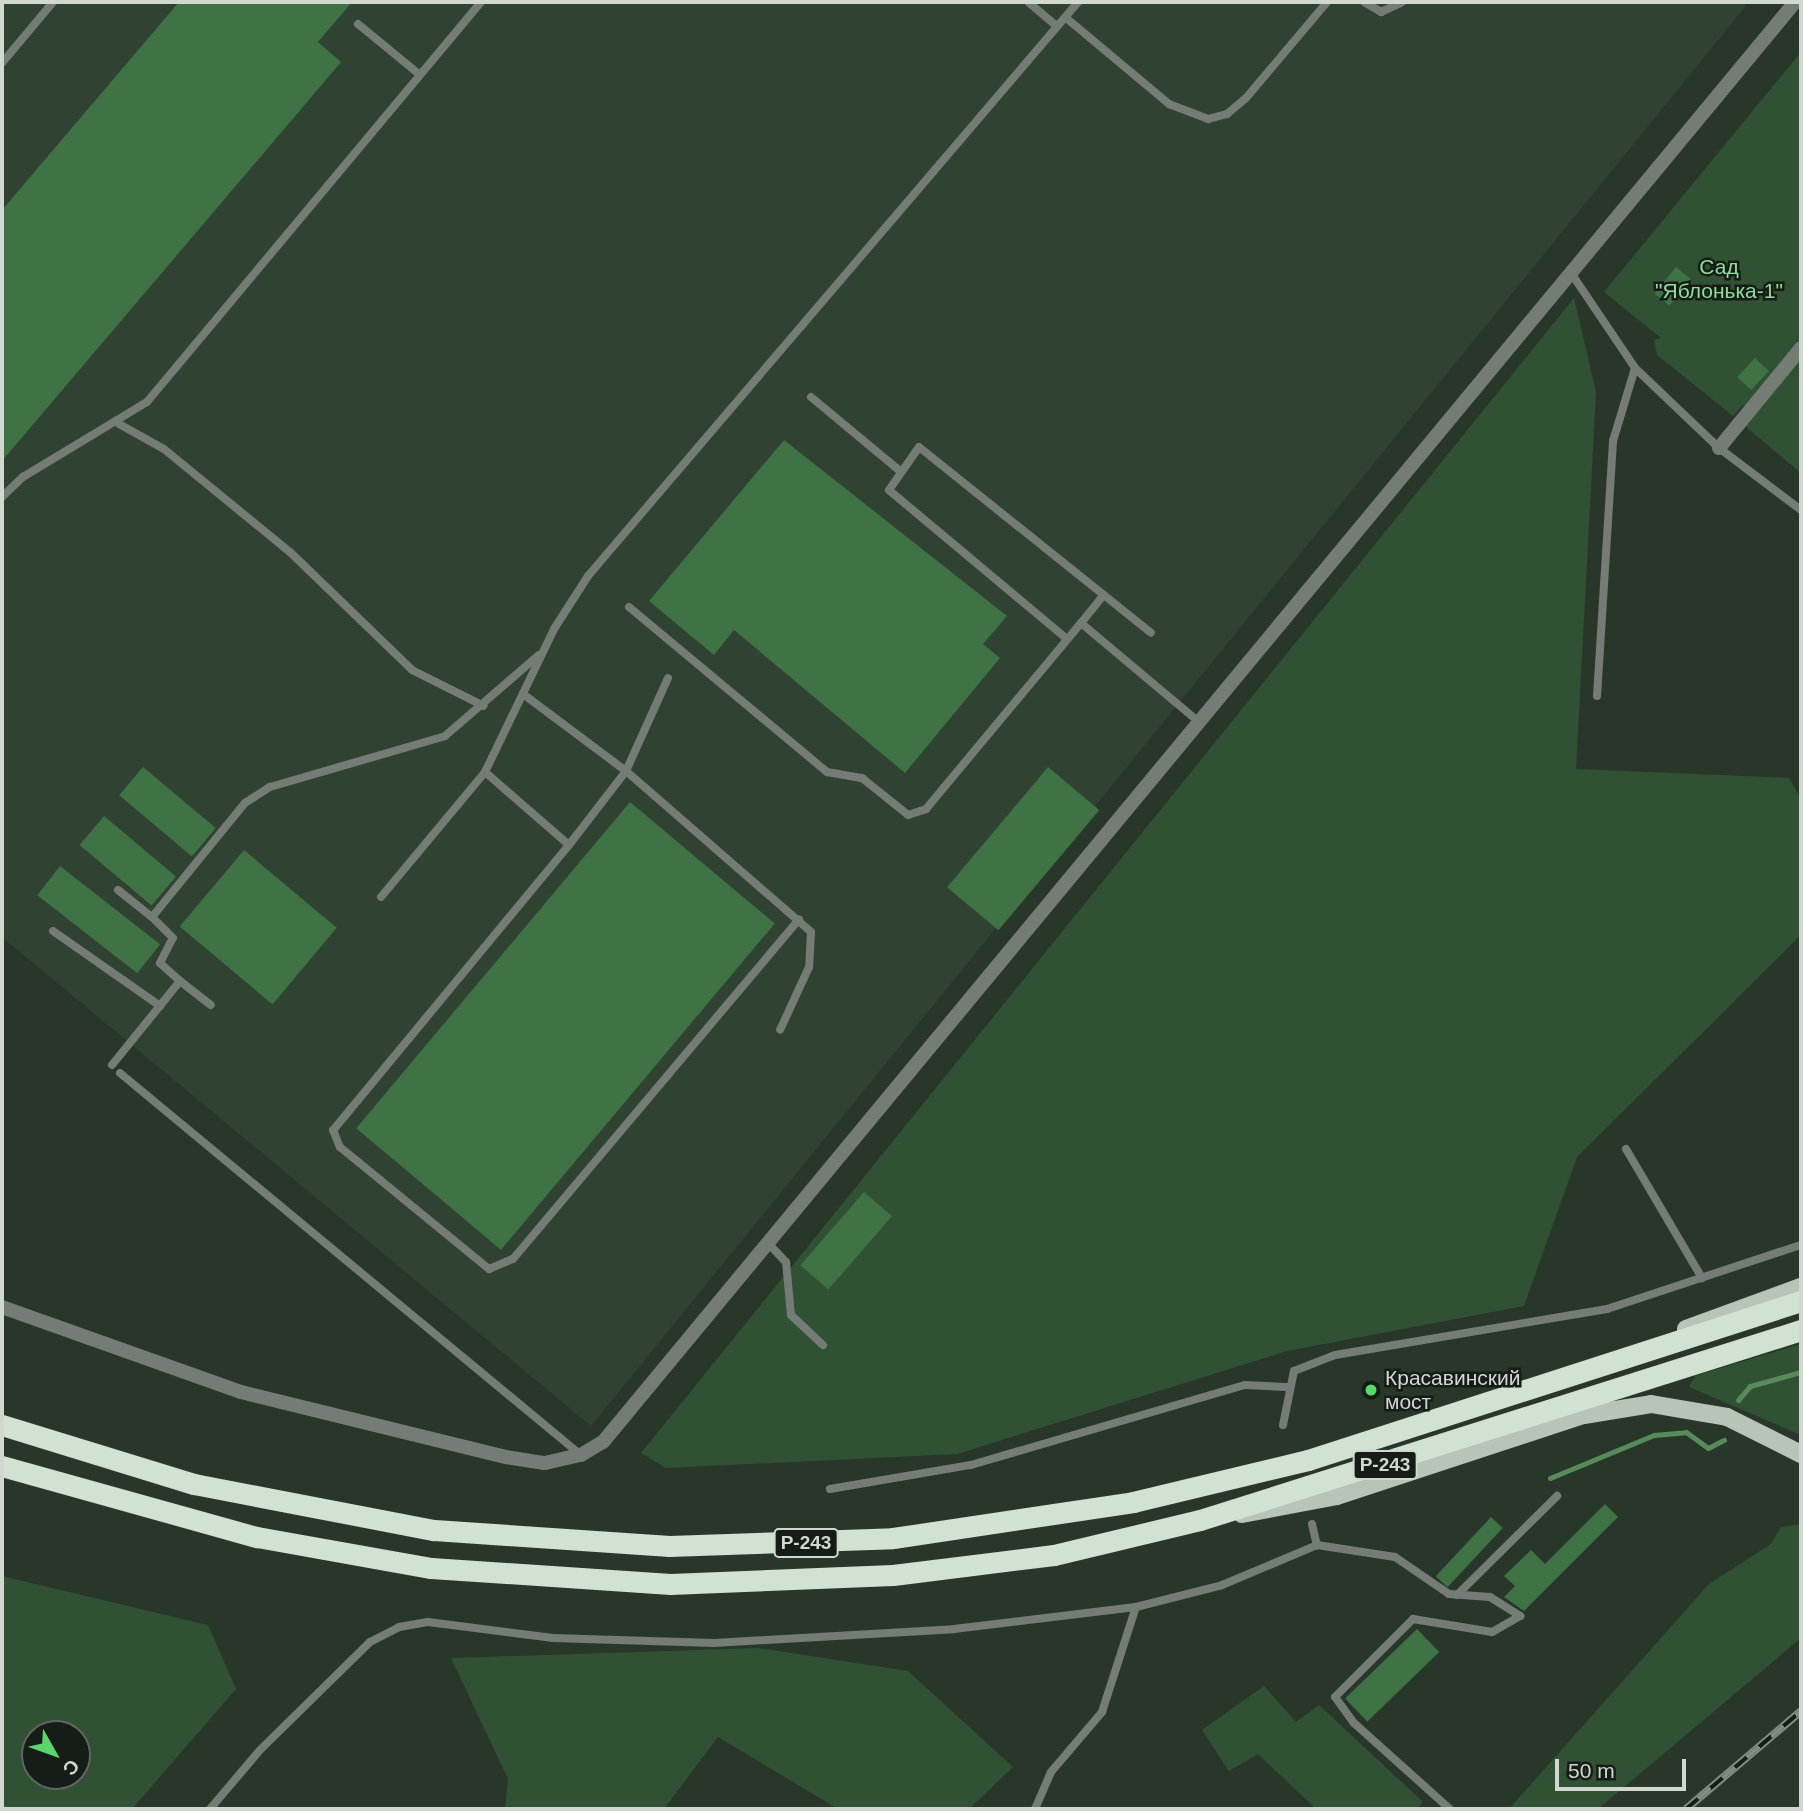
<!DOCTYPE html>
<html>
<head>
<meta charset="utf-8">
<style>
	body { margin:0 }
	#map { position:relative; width:1803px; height:1811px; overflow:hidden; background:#29372a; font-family:Arial,sans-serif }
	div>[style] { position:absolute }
	.built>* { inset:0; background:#304231 }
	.green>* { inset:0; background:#315134 }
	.stream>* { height:5px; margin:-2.5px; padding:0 2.5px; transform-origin:2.5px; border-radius:2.5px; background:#578b5c }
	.building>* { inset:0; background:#3f7245; transform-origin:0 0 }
	.lane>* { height:8px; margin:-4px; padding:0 4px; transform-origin:4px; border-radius:4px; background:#757c76 }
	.street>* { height:14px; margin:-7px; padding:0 7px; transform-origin:7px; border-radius:7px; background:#757c76 }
	.primary>* { height:18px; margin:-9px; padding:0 9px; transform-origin:9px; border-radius:9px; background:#b7c5b8 }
	.highway>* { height:21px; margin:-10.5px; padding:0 10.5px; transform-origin:10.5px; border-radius:10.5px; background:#d2e2d2 }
	.rail>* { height:8px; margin-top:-4px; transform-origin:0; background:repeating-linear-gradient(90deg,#161c17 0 16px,#828d82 0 32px); box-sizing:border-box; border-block:2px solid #828d82 }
	.dots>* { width:19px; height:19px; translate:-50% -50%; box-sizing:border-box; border:4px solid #161c17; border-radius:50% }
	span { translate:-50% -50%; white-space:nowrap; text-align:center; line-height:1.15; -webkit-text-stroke:5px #161c17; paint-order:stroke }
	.shield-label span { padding:2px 5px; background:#161c17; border:2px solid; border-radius:5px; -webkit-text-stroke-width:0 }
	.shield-label { font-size:19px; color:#d0d8d0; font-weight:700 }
	.park-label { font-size:21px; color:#91dc98 }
	.poi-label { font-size:21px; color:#d0d8d0 }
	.left { translate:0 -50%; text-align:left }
	.frame { position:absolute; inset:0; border:4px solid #d0d8d0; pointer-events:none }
	.north { position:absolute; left:21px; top:1720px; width:70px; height:70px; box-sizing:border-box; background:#161c17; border:2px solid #606761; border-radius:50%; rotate:130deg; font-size:19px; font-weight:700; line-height:28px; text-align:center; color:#d0d8d0 }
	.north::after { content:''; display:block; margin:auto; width:24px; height:32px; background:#5bd56e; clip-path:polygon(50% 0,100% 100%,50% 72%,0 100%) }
	.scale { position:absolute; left:1555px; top:1759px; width:131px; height:32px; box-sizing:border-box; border:4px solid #d0d8d0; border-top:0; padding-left:9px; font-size:21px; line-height:24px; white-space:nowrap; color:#d0d8d0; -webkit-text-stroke:5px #161c17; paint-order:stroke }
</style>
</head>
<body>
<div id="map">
	<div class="built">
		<div style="clip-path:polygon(2px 2px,1749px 2px,591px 1426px,2px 937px)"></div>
	</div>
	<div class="green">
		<div style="clip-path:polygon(1801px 52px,1801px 473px,1745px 426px,1754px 415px,1743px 405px,1733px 416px,1657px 355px,1654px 340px,1661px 338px,1604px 292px)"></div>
		<div style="clip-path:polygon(1574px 298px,1596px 392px,1576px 769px,1789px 778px,1801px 799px,1801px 935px,1577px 1157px,1524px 1306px,1287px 1351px,957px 1454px,666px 1468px,641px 1453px)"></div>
		<div style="clip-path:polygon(1801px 1344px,1801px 1435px,1689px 1387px,1695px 1376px)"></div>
		<div style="clip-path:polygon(1801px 1524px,1801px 1638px,1598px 1809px,1509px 1809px,1709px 1584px,1771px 1544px,1781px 1527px)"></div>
		<div style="clip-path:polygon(evenodd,2px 1576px,208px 1625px,236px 1689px,132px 1809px,2px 1809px,2px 1576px,77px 1734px,77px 1776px,35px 1776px,35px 1734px,77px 1734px)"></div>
		<div style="clip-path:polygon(758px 1648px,908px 1671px,1013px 1767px,969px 1809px,838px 1809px,718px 1737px,664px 1809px,505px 1809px,508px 1779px,451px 1658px)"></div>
		<div style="clip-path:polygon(1264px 1686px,1296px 1722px,1319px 1705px,1423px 1802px,1417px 1809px,1316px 1809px,1258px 1754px,1229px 1771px,1202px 1730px)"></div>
	</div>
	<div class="stream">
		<div style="left:1738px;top:1400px;width:18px;rotate:-49deg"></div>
		<div style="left:1750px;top:1386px;width:53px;rotate:-15.4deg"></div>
		<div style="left:1550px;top:1478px;width:113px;rotate:-22.5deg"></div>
		<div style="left:1654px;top:1435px;width:32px;rotate:-5deg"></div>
		<div style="left:1686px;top:1432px;width:27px;rotate:36deg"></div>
		<div style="left:1708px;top:1448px;width:18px;rotate:-27deg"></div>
	</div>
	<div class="building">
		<div style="clip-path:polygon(179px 2px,352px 2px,318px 42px,341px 62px,2px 461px,2px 210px)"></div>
		<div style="left:1676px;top:267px;width:19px;height:34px;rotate:39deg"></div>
		<div style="left:1755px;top:358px;width:19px;height:26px;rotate:43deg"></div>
		<div style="clip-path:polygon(784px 440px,1007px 616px,983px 644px,1000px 658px,905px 773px,734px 630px,714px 655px,649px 601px)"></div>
		<div style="left:143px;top:767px;width:95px;height:37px;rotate:40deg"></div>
		<div style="left:1048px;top:767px;width:67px;height:157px;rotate:40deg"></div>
		<div style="left:630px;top:802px;width:189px;height:426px;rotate:40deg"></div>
		<div style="left:104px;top:816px;width:94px;height:38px;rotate:40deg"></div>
		<div style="left:244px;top:850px;width:121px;height:100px;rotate:40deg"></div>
		<div style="left:60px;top:866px;width:127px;height:37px;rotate:38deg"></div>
		<div style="left:864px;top:1192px;width:37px;height:97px;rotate:41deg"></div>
		<div style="clip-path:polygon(1605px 1504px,1618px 1517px,1524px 1611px,1504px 1597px,1515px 1586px,1504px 1576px,1531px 1550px,1545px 1564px)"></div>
		<div style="left:1491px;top:1517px;width:16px;height:81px;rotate:43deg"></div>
		<div style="left:1417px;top:1629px;width:32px;height:100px;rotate:46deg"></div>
	</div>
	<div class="lane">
		<div style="left:1028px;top:2px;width:38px;rotate:40deg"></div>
		<div style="left:1364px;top:2px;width:20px;rotate:30deg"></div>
		<div style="left:1381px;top:12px;width:23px;rotate:-25deg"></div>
		<div style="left:1065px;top:17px;width:136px;rotate:39.9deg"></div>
		<div style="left:1169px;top:104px;width:42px;rotate:21deg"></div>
		<div style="left:1208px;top:119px;width:20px;rotate:-15deg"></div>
		<div style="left:1227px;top:114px;width:25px;rotate:-40deg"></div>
		<div style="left:1246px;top:98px;width:126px;rotate:-49.8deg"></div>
		<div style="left:358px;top:24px;width:80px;rotate:39.4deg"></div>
		<div style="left:2px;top:63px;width:80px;rotate:-50.1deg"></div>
		<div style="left:1571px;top:273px;width:115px;rotate:56deg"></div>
		<div style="left:1635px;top:368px;width:116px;rotate:43.6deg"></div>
		<div style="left:1719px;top:448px;width:103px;rotate:37.1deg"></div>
		<div style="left:811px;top:397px;width:114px;rotate:39.7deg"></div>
		<div style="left:119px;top:424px;width:51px;rotate:29.1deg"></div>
		<div style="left:164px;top:449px;width:164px;rotate:39.3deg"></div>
		<div style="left:291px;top:553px;width:168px;rotate:44deg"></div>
		<div style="left:412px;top:670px;width:80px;rotate:26.6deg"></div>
		<div style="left:2px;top:497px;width:29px;rotate:-44deg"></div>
		<div style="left:23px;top:477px;width:145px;rotate:-31.2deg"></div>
		<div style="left:147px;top:402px;width:521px;rotate:-50.14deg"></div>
		<div style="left:629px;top:607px;width:258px;rotate:39.8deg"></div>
		<div style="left:827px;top:772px;width:36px;rotate:10deg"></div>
		<div style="left:862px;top:778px;width:59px;rotate:38.8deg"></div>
		<div style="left:908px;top:815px;width:19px;rotate:-18deg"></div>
		<div style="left:926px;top:809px;width:242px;rotate:-50.2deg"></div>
		<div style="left:1081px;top:623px;width:154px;rotate:40deg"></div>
		<div style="left:1081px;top:623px;width:36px;rotate:-51deg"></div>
		<div style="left:1067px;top:639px;width:232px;rotate:-140.1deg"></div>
		<div style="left:889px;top:490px;width:52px;rotate:-55.1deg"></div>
		<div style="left:919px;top:447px;width:297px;rotate:38.7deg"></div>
		<div style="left:523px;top:694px;width:129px;rotate:36.8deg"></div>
		<div style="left:626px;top:771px;width:245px;rotate:41deg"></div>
		<div style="left:811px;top:932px;width:35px;rotate:93deg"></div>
		<div style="left:809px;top:967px;width:69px;rotate:114.7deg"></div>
		<div style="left:1597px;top:696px;width:256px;rotate:-86.4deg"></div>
		<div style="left:1613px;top:441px;width:76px;rotate:-73.2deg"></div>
		<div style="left:485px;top:772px;width:111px;rotate:41deg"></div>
		<div style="left:569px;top:845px;width:93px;rotate:-52.4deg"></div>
		<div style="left:626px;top:771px;width:102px;rotate:-65.7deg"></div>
		<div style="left:569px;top:845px;width:370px;rotate:129.6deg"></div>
		<div style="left:333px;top:1130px;width:18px;rotate:68deg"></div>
		<div style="left:340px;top:1147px;width:193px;rotate:39.3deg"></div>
		<div style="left:489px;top:1269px;width:26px;rotate:-23deg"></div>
		<div style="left:513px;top:1259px;width:444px;rotate:-49.9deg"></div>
		<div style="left:118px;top:890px;width:43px;rotate:38.5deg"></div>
		<div style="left:381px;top:897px;width:163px;rotate:-50.2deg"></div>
		<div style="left:485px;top:772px;width:159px;rotate:-64.2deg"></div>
		<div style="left:554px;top:629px;width:63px;rotate:-57.3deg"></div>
		<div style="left:588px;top:576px;width:755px;rotate:-49.51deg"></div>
		<div style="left:53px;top:931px;width:131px;rotate:35deg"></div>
		<div style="left:180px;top:981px;width:39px;rotate:38deg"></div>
		<div style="left:112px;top:1065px;width:108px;rotate:-51deg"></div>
		<div style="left:180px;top:981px;width:27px;rotate:-138deg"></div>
		<div style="left:160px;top:963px;width:28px;rotate:-63deg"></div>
		<div style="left:173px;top:938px;width:30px;rotate:-135deg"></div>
		<div style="left:152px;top:917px;width:147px;rotate:-50.8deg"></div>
		<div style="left:245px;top:803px;width:30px;rotate:-33deg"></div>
		<div style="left:270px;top:787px;width:182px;rotate:-16.2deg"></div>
		<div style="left:445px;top:736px;width:124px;rotate:-40.8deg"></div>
		<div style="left:120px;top:1073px;width:599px;rotate:39.65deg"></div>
		<div style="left:1626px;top:1149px;width:150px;rotate:59.5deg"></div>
		<div style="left:768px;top:1243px;width:26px;rotate:47deg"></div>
		<div style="left:786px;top:1262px;width:53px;rotate:84.6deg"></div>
		<div style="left:791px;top:1315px;width:44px;rotate:43.2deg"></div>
		<div style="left:1283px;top:1425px;width:55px;rotate:-78.5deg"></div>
		<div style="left:1294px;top:1371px;width:44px;rotate:-21.3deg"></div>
		<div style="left:1335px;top:1355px;width:276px;rotate:-9.6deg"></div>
		<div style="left:1607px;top:1309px;width:204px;rotate:-18.3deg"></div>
		<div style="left:830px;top:1489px;width:143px;rotate:-9.7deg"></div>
		<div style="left:971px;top:1465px;width:285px;rotate:-16.3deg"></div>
		<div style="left:1245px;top:1385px;width:41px;rotate:2.8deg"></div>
		<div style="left:1312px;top:1524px;width:22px;rotate:77deg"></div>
		<div style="left:1457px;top:1595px;width:141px;rotate:-44.7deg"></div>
		<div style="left:210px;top:1809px;width:77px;rotate:-49.7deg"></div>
		<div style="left:260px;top:1750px;width:154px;rotate:-44.5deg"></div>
		<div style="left:370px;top:1642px;width:33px;rotate:-27deg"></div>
		<div style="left:399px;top:1627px;width:29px;rotate:-10deg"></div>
		<div style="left:428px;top:1622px;width:126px;rotate:7.3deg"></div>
		<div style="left:553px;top:1638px;width:161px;rotate:1.8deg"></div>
		<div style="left:714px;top:1643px;width:240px;rotate:-3.3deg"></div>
		<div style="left:954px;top:1629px;width:183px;rotate:-6.9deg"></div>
		<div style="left:1136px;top:1607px;width:89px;rotate:-14.3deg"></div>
		<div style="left:1222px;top:1585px;width:103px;rotate:-22.8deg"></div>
		<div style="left:1317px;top:1545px;width:79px;rotate:8.7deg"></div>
		<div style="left:1395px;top:1557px;width:65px;rotate:34.4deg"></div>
		<div style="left:1449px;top:1594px;width:41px;rotate:4.2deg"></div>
		<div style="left:1490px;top:1597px;width:36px;rotate:32deg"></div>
		<div style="left:1520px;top:1616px;width:32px;rotate:150deg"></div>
		<div style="left:1492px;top:1632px;width:80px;rotate:-170.7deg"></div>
		<div style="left:1413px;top:1619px;width:110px;rotate:135deg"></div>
		<div style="left:1335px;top:1697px;width:32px;rotate:54deg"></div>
		<div style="left:1354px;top:1723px;width:129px;rotate:41.9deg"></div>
		<div style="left:1035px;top:1809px;width:40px;rotate:-66.6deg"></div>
		<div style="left:1051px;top:1772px;width:79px;rotate:-49.6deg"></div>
		<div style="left:1102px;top:1712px;width:110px;rotate:-72.1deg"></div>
	</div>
	<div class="street">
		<div style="left:1719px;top:448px;width:129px;rotate:-50.6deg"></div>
		<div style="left:2px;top:1307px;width:254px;rotate:19.6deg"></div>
		<div style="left:241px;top:1392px;width:273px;rotate:13.8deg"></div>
		<div style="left:506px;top:1457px;width:39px;rotate:9deg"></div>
		<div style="left:545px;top:1463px;width:37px;rotate:-13deg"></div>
		<div style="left:581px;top:1455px;width:26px;rotate:-31deg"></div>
		<div style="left:603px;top:1442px;width:1869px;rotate:-50.38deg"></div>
	</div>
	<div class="primary">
		<div style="left:1686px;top:1329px;width:122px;rotate:-20.1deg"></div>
		<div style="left:1242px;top:1514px;width:97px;rotate:-10.7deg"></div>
		<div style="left:1337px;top:1496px;width:260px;rotate:-18.2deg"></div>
		<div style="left:1584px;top:1415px;width:68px;rotate:-9.3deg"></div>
		<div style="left:1651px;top:1404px;width:77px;rotate:9.7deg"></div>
		<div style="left:1727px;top:1417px;width:83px;rotate:26.6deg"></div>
	</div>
	<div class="highway">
		<div style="left:2px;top:1425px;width:201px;rotate:17.1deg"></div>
		<div style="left:194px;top:1484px;width:244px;rotate:10.9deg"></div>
		<div style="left:434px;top:1530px;width:236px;rotate:3.9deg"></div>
		<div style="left:669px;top:1546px;width:224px;rotate:-2deg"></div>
		<div style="left:893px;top:1538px;width:243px;rotate:-8.5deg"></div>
		<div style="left:1133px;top:1502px;width:180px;rotate:-13.5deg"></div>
		<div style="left:1308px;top:1460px;width:518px;rotate:-17.88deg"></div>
		<div style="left:2px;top:1466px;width:265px;rotate:15.6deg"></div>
		<div style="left:257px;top:1537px;width:177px;rotate:10.1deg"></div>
		<div style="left:431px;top:1568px;width:240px;rotate:3.8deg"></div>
		<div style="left:670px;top:1584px;width:223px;rotate:-2.3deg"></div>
		<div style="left:893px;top:1575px;width:162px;rotate:-7.1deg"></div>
		<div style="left:1054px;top:1555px;width:150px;rotate:-13.5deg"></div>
		<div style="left:1200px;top:1520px;width:630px;rotate:-17.54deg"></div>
	</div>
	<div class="rail">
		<div style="left:1686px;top:1809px;width:151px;rotate:-40.4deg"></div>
	</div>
	<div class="dots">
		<div style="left:1371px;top:1390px;background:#5bd56e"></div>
	</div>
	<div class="shield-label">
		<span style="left:1385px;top:1465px">Р-243</span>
		<span style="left:806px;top:1543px">Р-243</span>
	</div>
	<div class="park-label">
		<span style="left:1719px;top:279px">Сад<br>"Яблонька-1"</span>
	</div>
	<div class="poi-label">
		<span class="left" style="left:1385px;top:1390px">Красавинский<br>мост</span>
	</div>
	<div class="frame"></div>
	<div class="north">С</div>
	<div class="scale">50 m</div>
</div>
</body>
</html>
